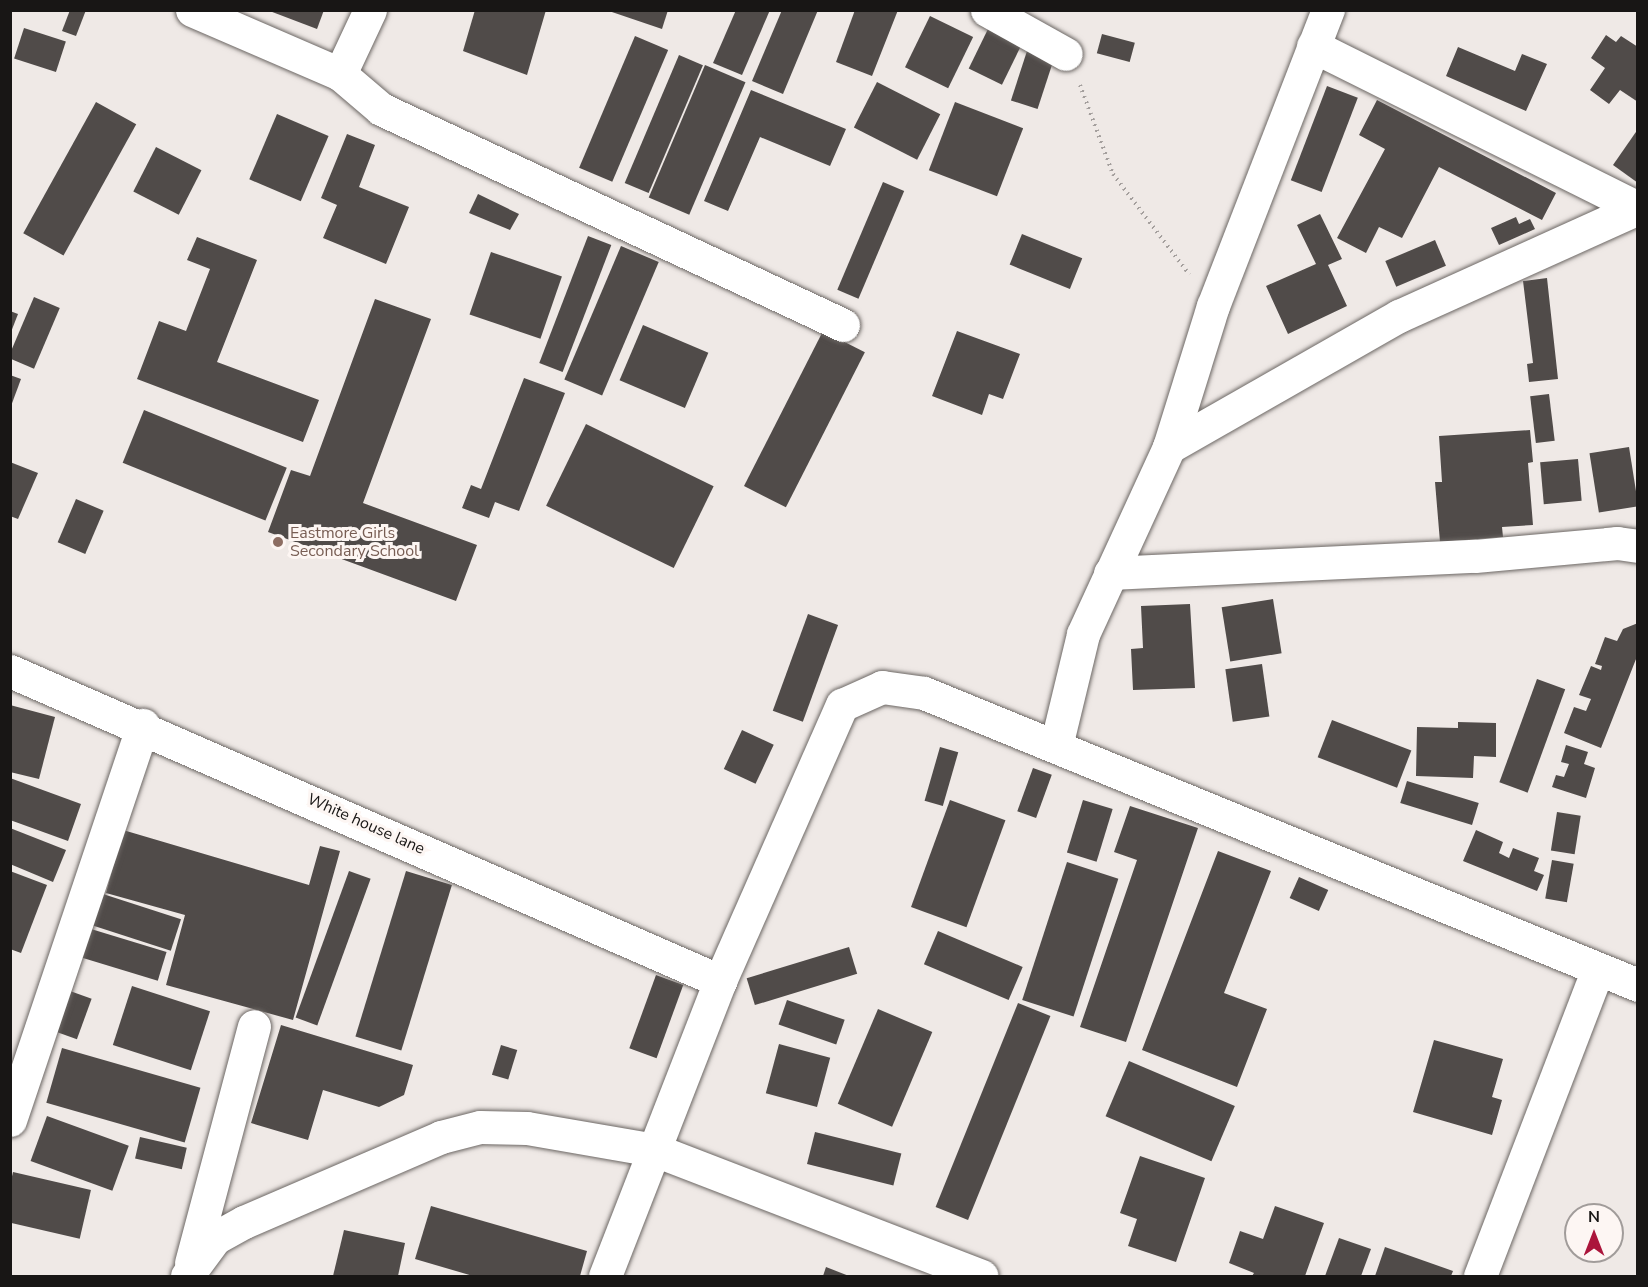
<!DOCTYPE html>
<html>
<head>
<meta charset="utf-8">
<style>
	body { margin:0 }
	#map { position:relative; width:1648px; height:1287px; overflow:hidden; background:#efe9e6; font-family:"Nunito Sans",sans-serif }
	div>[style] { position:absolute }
	.building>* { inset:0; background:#504b49; transform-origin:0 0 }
	.path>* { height:4px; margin-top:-2px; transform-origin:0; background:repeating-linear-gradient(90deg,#a49f9d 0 1.5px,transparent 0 6px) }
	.roads { filter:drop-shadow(0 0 2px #6c6764) drop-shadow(0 0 2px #6c6764) }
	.minor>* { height:33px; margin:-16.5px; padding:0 16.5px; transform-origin:16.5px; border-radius:16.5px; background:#fff }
	.dots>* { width:16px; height:16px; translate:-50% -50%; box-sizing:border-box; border:3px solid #fdf6f3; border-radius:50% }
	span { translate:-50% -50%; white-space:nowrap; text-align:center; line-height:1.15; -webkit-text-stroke:6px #fdf6f3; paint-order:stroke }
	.education-label { font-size:16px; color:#785e54 }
	.left { translate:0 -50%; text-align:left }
	.street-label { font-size:16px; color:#181615 }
	.frame { position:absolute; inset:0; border:12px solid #181615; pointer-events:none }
	.north { position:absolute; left:1564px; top:1203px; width:60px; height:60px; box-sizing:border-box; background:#fdf6f3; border:2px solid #a19c9a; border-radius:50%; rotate:0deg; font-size:16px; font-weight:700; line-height:24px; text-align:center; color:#181615 }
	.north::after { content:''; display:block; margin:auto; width:21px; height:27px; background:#ab153b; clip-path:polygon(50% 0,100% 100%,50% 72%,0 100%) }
</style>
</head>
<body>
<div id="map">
	<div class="building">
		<div style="clip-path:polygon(70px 10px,86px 10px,76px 36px,62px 31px)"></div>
		<div style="clip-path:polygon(267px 10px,324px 10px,317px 29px)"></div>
		<div style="clip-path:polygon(475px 10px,546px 10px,527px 75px,463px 51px)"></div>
		<div style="clip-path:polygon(606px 10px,668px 10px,662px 29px)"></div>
		<div style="clip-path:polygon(736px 10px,770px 10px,742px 75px,713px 63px)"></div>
		<div style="clip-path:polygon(782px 10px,818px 10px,783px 94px,752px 81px)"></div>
		<div style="clip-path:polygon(855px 10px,898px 10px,872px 76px,836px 62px)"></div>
		<div style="left:930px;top:16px;width:48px;height:57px;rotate:26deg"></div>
		<div style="left:24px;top:28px;width:44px;height:32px;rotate:18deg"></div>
		<div style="left:988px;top:29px;width:37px;height:44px;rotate:26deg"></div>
		<div style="left:1102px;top:34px;width:34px;height:20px;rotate:15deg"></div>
		<div style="clip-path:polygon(1606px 35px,1616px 42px,1621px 36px,1638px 47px,1638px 102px,1620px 90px,1609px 104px,1590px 90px,1605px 68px,1591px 58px)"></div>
		<div style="left:635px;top:36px;width:36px;height:143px;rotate:23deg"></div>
		<div style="clip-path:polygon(1458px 47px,1515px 71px,1522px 54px,1547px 64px,1526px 111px,1446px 76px)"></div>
		<div style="left:1027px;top:51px;width:28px;height:52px;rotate:18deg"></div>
		<div style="left:679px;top:55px;width:26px;height:139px;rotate:23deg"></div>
		<div style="left:705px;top:65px;width:44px;height:144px;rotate:23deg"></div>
		<div style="left:877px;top:82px;width:71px;height:51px;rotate:27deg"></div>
		<div style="left:1327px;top:86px;width:33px;height:101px;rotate:21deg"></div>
		<div style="clip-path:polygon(751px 90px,846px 129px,830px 166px,760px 137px,728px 211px,704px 201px)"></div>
		<div style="clip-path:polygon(1377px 100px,1556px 193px,1542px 220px,1439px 167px,1402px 238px,1379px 227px,1366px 253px,1337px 238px,1385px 149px,1359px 135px)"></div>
		<div style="left:96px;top:102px;width:46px;height:150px;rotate:29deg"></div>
		<div style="left:955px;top:102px;width:73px;height:73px;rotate:21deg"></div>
		<div style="left:277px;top:114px;width:56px;height:71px;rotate:23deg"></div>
		<div style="clip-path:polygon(1638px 129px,1638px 183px,1613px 165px)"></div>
		<div style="clip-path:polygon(347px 134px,375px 145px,359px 187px,409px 207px,386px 264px,323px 238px,337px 205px,321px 198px)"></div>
		<div style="left:156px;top:147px;width:51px;height:50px;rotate:27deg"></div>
		<div style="left:883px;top:182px;width:23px;height:117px;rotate:23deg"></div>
		<div style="clip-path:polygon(478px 194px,519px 214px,510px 230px,469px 213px)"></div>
		<div style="clip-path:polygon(1320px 214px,1342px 259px,1328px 265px,1347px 306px,1288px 334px,1266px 286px,1316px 264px,1297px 225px)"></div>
		<div style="clip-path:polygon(1516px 217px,1519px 224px,1530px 219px,1535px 229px,1499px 245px,1491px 228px)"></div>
		<div style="left:1022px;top:234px;width:65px;height:33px;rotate:22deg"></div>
		<div style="left:588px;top:236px;width:25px;height:136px;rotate:21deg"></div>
		<div style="clip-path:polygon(197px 237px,257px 260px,217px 362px,319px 400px,303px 442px,137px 379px,159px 321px,186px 331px,210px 269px,187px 260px)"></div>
		<div style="left:1435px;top:240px;width:28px;height:54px;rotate:67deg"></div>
		<div style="left:621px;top:246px;width:41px;height:145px;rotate:23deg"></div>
		<div style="left:491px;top:252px;width:75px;height:66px;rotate:19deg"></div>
		<div style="clip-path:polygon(1547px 278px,1558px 379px,1529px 382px,1527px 364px,1533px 363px,1523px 281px)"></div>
		<div style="left:34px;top:297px;width:28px;height:66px;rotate:23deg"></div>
		<div style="clip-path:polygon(375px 299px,431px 319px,363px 503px,477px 545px,456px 601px,268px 532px,291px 470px,310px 476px)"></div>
		<div style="clip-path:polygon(10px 311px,18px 314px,11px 332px,10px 332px)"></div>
		<div style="left:643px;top:325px;width:71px;height:60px;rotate:23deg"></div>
		<div style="left:823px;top:331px;width:47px;height:174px;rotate:27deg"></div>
		<div style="clip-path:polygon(957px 331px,1020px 354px,1003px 399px,989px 394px,982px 415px,932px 396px)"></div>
		<div style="clip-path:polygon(10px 375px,21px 379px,11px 406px,10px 406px)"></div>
		<div style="clip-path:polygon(524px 378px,565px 393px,519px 511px,495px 502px,489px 518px,462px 508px,471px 485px,481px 489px)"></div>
		<div style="left:1549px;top:394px;width:47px;height:19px;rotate:83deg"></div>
		<div style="left:144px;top:410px;width:154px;height:57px;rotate:22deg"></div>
		<div style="left:586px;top:424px;width:142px;height:91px;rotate:26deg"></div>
		<div style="clip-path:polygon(1530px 430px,1533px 462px,1528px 463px,1533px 525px,1502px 527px,1503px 537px,1440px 542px,1435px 482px,1442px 482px,1439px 436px)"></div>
		<div style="left:1629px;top:447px;width:60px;height:40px;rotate:81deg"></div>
		<div style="left:1578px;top:459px;width:42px;height:38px;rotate:85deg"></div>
		<div style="clip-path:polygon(10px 462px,38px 473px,18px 519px,10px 516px)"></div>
		<div style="left:76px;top:499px;width:30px;height:47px;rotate:23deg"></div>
		<div style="left:1273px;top:599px;width:55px;height:52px;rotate:81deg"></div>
		<div style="clip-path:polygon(1190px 604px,1195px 688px,1133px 690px,1131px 649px,1143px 648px,1141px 606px)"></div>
		<div style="left:808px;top:614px;width:32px;height:103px;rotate:20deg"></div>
		<div style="clip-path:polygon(1638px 623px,1638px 654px,1601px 748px,1564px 733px,1574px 707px,1586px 711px,1591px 699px,1579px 695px,1591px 666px,1601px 670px,1602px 666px,1595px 664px,1605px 637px,1617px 641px,1623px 629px)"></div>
		<div style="left:1262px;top:664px;width:53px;height:37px;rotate:82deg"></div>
		<div style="left:1537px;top:679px;width:30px;height:110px;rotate:20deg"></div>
		<div style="clip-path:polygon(10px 705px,55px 717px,39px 779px,10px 772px)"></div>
		<div style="left:1332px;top:720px;width:85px;height:40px;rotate:21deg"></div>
		<div style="clip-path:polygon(1458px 722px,1496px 723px,1496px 757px,1474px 756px,1473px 778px,1416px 776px,1417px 727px,1458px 728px)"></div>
		<div style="left:742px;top:730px;width:35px;height:43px;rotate:25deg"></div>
		<div style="clip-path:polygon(1566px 745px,1588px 752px,1584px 764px,1595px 768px,1586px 798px,1552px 787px,1556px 775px,1564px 777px,1569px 764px,1561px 762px)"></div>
		<div style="left:940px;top:747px;width:19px;height:56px;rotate:16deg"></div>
		<div style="left:1033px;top:768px;width:20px;height:46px;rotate:20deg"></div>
		<div style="clip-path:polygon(10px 778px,81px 804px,68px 841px,10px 820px)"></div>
		<div style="left:1407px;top:781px;width:75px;height:23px;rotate:17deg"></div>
		<div style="left:950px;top:800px;width:59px;height:114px;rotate:20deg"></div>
		<div style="left:1083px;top:800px;width:31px;height:55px;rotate:17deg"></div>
		<div style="clip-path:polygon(1130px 806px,1198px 828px,1126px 1042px,1080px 1027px,1137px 860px,1114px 852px)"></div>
		<div style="left:1557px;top:812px;width:24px;height:39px;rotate:9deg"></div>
		<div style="clip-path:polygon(10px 828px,66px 850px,53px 882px,10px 864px)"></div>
		<div style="clip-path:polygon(123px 830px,309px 885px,320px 846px,340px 851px,293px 1020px,166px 985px,185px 915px,106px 893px)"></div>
		<div style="clip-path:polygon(1476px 830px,1503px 842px,1499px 853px,1509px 858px,1513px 848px,1539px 858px,1534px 871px,1544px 875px,1537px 891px,1463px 861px)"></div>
		<div style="clip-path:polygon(1218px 851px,1271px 871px,1224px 993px,1267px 1009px,1237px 1087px,1142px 1050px)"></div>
		<div style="left:1552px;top:860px;width:22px;height:39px;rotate:10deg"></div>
		<div style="left:1067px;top:862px;width:54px;height:145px;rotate:18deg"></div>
		<div style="clip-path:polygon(10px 871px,47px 885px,21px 953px,10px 949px)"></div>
		<div style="left:349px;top:871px;width:23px;height:156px;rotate:20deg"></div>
		<div style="left:406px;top:871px;width:48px;height:173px;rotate:17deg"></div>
		<div style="left:1299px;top:877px;width:32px;height:23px;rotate:24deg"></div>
		<div style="left:103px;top:894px;width:82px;height:33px;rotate:18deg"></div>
		<div style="left:91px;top:929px;width:79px;height:30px;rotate:17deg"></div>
		<div style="left:938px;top:931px;width:92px;height:36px;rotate:23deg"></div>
		<div style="left:849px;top:947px;width:28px;height:107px;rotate:73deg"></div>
		<div style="left:656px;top:975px;width:29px;height:78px;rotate:20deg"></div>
		<div style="left:132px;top:986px;width:82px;height:62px;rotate:18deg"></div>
		<div style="left:70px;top:991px;width:23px;height:43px;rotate:20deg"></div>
		<div style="left:787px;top:1000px;width:61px;height:26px;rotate:19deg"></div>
		<div style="left:1018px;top:1003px;width:35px;height:220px;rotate:22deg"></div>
		<div style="left:878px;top:1009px;width:59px;height:103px;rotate:23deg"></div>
		<div style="clip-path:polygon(281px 1025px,413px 1065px,404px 1095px,379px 1107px,323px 1090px,308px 1140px,251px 1123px)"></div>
		<div style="clip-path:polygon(1434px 1040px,1503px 1059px,1492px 1097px,1502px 1100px,1492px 1135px,1413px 1112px)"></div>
		<div style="left:779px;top:1044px;width:53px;height:51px;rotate:15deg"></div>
		<div style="left:501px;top:1045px;width:17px;height:31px;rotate:17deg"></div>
		<div style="left:62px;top:1048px;width:144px;height:57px;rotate:16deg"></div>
		<div style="left:1129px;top:1061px;width:115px;height:60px;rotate:23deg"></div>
		<div style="left:47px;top:1116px;width:87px;height:48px;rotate:20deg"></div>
		<div style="left:815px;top:1132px;width:89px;height:33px;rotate:14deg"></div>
		<div style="left:140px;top:1137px;width:48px;height:22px;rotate:13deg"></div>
		<div style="clip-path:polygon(1140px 1156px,1205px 1178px,1176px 1262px,1128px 1246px,1137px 1219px,1120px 1213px)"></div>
		<div style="left:13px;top:1172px;width:80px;height:50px;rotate:13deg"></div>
		<div style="clip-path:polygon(431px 1206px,587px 1251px,580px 1276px,473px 1276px,415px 1259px)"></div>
		<div style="clip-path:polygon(1275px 1206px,1324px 1223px,1305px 1276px,1252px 1276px,1254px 1273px,1229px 1263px,1240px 1231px,1263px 1239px)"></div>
		<div style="clip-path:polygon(344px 1230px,405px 1243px,398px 1276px,333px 1276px)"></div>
		<div style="clip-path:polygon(1339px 1238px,1371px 1249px,1361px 1276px,1325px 1276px)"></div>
		<div style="clip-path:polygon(1385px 1247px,1453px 1271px,1451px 1276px,1375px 1276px)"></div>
		<div style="clip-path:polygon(826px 1267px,849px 1276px,823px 1276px)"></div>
	</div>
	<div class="path">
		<div style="left:1080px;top:85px;width:95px;rotate:69.7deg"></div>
		<div style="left:1113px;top:174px;width:126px;rotate:52.8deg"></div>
	</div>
	<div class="roads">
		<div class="minor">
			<div style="left:192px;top:10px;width:161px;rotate:23.4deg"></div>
			<div style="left:370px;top:10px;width:71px;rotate:115.1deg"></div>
			<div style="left:340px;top:74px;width:54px;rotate:40.5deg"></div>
			<div style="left:381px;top:109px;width:510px;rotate:25.06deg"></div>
			<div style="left:987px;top:10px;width:90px;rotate:29.1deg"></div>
			<div style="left:1313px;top:46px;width:363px;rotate:26.5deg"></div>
			<div style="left:1169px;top:447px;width:265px;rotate:-29.7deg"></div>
			<div style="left:1399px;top:316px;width:262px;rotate:-24.3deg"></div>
			<div style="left:1110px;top:573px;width:365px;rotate:-2.7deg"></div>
			<div style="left:1475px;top:556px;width:143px;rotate:-5.2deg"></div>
			<div style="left:1617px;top:543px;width:21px;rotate:8deg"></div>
			<div style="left:10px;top:671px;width:775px;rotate:23.59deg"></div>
			<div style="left:1056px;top:746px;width:115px;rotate:-76.4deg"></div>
			<div style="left:1083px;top:634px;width:206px;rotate:-65.3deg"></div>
			<div style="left:1169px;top:447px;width:148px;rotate:-72.7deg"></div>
			<div style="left:1213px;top:306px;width:318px;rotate:-68.8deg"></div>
			<div style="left:10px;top:1120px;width:417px;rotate:-71.4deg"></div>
			<div style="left:191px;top:1263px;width:245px;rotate:-75.1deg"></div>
			<div style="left:187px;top:1276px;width:47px;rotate:-53.6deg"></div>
			<div style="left:215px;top:1238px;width:33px;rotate:-29deg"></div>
			<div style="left:244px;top:1222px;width:215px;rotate:-23.3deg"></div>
			<div style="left:441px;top:1137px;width:40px;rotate:-14.4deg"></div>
			<div style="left:480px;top:1127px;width:47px;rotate:1.2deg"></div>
			<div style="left:527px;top:1128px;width:130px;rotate:9.8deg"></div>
			<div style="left:655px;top:1150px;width:350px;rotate:21.1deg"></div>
			<div style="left:605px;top:1276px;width:317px;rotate:-68.7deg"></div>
			<div style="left:720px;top:981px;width:302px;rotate:-66.2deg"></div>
			<div style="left:842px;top:705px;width:44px;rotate:-24.2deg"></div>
			<div style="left:882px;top:687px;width:42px;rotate:8.1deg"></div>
			<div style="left:924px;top:693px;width:771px;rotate:22.24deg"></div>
			<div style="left:1480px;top:1276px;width:327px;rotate:-69deg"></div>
		</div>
	</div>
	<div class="dots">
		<div style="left:278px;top:542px;background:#8d6e63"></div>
	</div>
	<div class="education-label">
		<span class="left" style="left:290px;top:542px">Eastmore Girls<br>Secondary School</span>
	</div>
	<div class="street-label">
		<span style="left:366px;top:824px;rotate:24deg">White house lane</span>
	</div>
	<div class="frame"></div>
	<div class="north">N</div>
</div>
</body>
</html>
